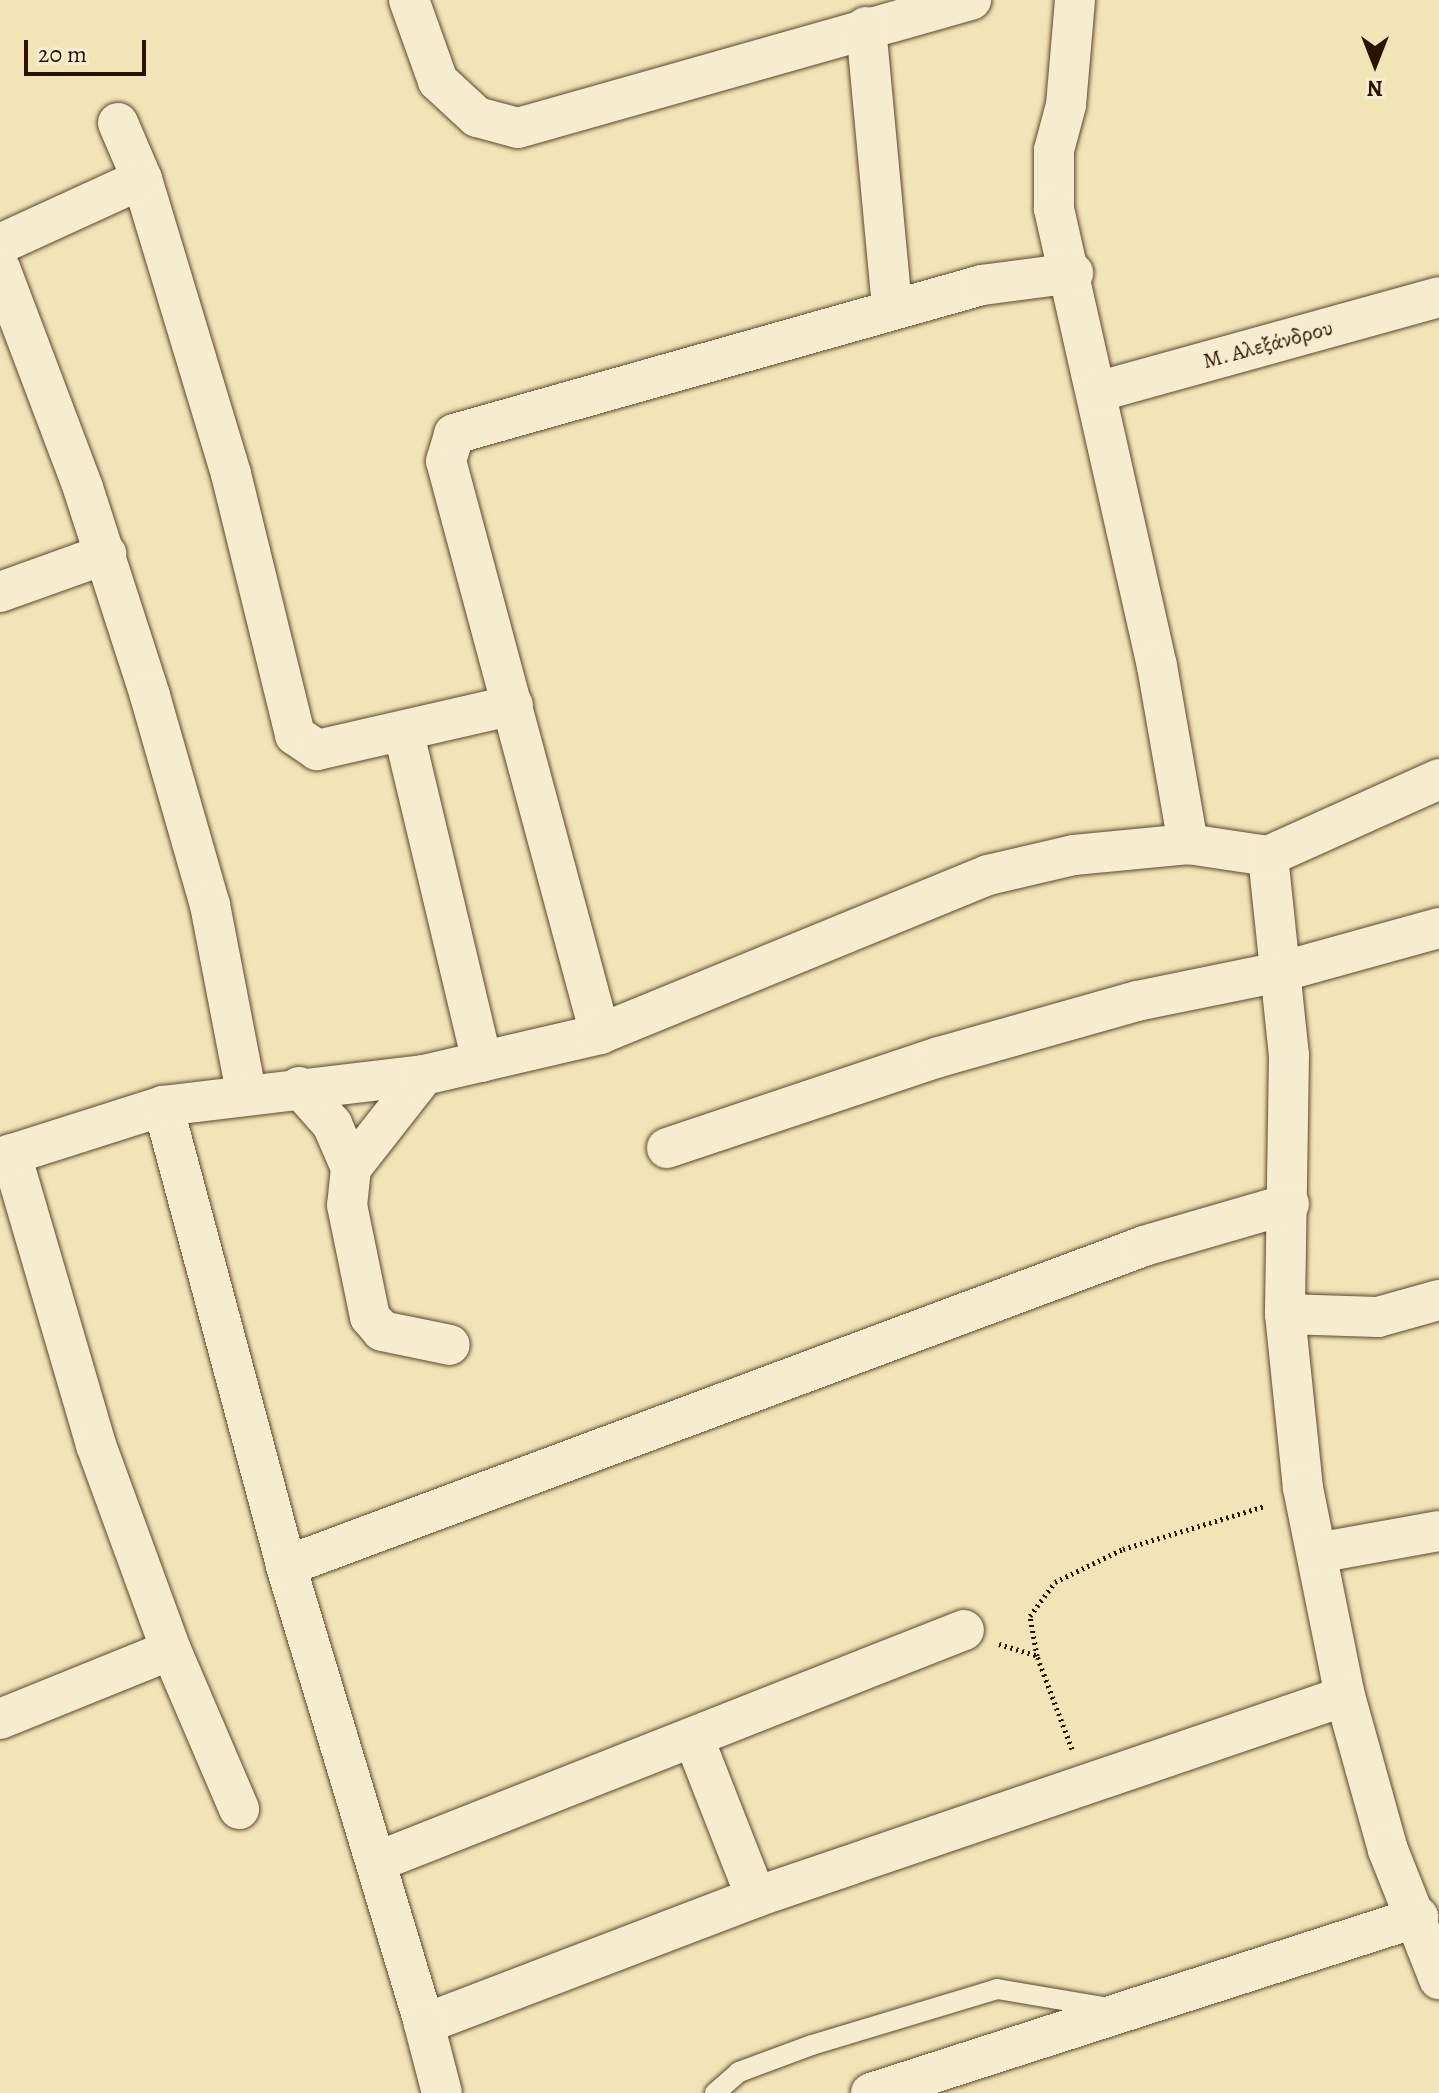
<!DOCTYPE html>
<html>
<head>
<meta charset="utf-8">
<style>
	body { margin:0 }
	#map { position:relative; width:1439px; height:2093px; overflow:hidden; background:#f1e4b6; font-family:Alegreya,serif }
	div>[style] { position:absolute }
	.path>* { height:5px; margin-top:-2.5px; transform-origin:0; background:repeating-linear-gradient(90deg,#2e1200 0 2px,transparent 0 6px) }
	.roads { filter:drop-shadow(0 0 2px #5f462e) drop-shadow(0 0 2px #5f462e) }
	.service>* { height:20px; margin:-10px; padding:0 10px; transform-origin:10px; border-radius:10px; background:#f6edd0 }
	.minor>* { height:40px; margin:-20px; padding:0 20px; transform-origin:20px; border-radius:20px; background:#f6edd0 }
	span { translate:-50% -50%; white-space:nowrap; text-align:center; line-height:1.15; -webkit-text-stroke:7px #f6edd0; paint-order:stroke }
	.street-label { font-size:22px; color:#2e1200 }
	.north { position:absolute; left:1335px; top:24px; width:80px; height:80px; -webkit-text-stroke:6px #f6edd0; paint-order:stroke; rotate:180deg; font-size:22px; font-weight:700; line-height:32px; text-align:center; color:#2e1200 }
	.north::after { content:''; display:block; margin:auto; width:28px; height:36px; background:#2e1200; clip-path:polygon(50% 0,100% 100%,50% 72%,0 100%) }
	.scale { position:absolute; left:24px; top:40px; width:122px; height:36px; box-sizing:border-box; border:4px solid #2e1200; border-top:0; padding-left:10px; font-size:24px; line-height:28px; white-space:nowrap; color:#2e1200; -webkit-text-stroke:6px #f6edd0; paint-order:stroke }
</style>
</head>
<body>
<div id="map">
	<div class="path">
		<div style="left:999px;top:1644px;width:39px;rotate:17deg"></div>
		<div style="left:1072px;top:1749px;width:99px;rotate:-110.6deg"></div>
		<div style="left:1037px;top:1656px;width:41px;rotate:-99.9deg"></div>
		<div style="left:1030px;top:1616px;width:42px;rotate:-53.7deg"></div>
		<div style="left:1055px;top:1582px;width:76px;rotate:-25.9deg"></div>
		<div style="left:1123px;top:1549px;width:148px;rotate:-16.8deg"></div>
	</div>
	<div class="roads">
		<div class="service">
			<div style="left:715px;top:2093px;width:32px;rotate:-41deg"></div>
			<div style="left:739px;top:2072px;width:78px;rotate:-20.3deg"></div>
			<div style="left:812px;top:2045px;width:193px;rotate:-16.8deg"></div>
			<div style="left:997px;top:1989px;width:114px;rotate:9.6deg"></div>
		</div>
		<div class="minor">
			<div style="left:409px;top:0;width:86px;rotate:70.3deg"></div>
			<div style="left:438px;top:81px;width:53px;rotate:42.7deg"></div>
			<div style="left:477px;top:117px;width:42px;rotate:15deg"></div>
			<div style="left:518px;top:128px;width:471px;rotate:-15.8deg"></div>
			<div style="left:1075px;top:0;width:105px;rotate:94.9deg"></div>
			<div style="left:1066px;top:105px;width:47px;rotate:104.9deg"></div>
			<div style="left:1054px;top:150px;width:59px;rotate:90deg"></div>
			<div style="left:1054px;top:209px;width:468px;rotate:77.3deg"></div>
			<div style="left:1157px;top:666px;width:181px;rotate:80.1deg"></div>
			<div style="left:866px;top:27px;width:283px;rotate:84.7deg"></div>
			<div style="left:118px;top:123px;width:61px;rotate:66.8deg"></div>
			<div style="left:142px;top:179px;width:308px;rotate:73.2deg"></div>
			<div style="left:231px;top:474px;width:269px;rotate:76.2deg"></div>
			<div style="left:295px;top:735px;width:27px;rotate:34deg"></div>
			<div style="left:317px;top:750px;width:201px;rotate:-12.9deg"></div>
			<div style="left:0;top:244px;width:156px;rotate:-24.6deg"></div>
			<div style="left:0;top:268px;width:235px;rotate:69.3deg"></div>
			<div style="left:83px;top:488px;width:219px;rotate:72.1deg"></div>
			<div style="left:150px;top:696px;width:217px;rotate:74deg"></div>
			<div style="left:210px;top:905px;width:190px;rotate:79.1deg"></div>
			<div style="left:1097px;top:392px;width:355px;rotate:-15.5deg"></div>
			<div style="left:0;top:592px;width:113px;rotate:-19.7deg"></div>
			<div style="left:404px;top:734px;width:337px;rotate:76.6deg"></div>
			<div style="left:1268px;top:856px;width:200px;rotate:84deg"></div>
			<div style="left:1289px;top:1055px;width:259px;rotate:90.9deg"></div>
			<div style="left:1285px;top:1314px;width:175px;rotate:84.1deg"></div>
			<div style="left:1303px;top:1488px;width:212px;rotate:78.6deg"></div>
			<div style="left:1345px;top:1696px;width:160px;rotate:74.4deg"></div>
			<div style="left:1388px;top:1850px;width:139px;rotate:68.4deg"></div>
			<div style="left:600px;top:1034px;width:593px;rotate:-105.04deg"></div>
			<div style="left:446px;top:461px;width:28px;rotate:-73deg"></div>
			<div style="left:454px;top:434px;width:549px;rotate:-15.76deg"></div>
			<div style="left:982px;top:285px;width:92px;rotate:-7.5deg"></div>
			<div style="left:424px;top:1075px;width:118px;rotate:128.1deg"></div>
			<div style="left:351px;top:1168px;width:37px;rotate:96deg"></div>
			<div style="left:347px;top:1205px;width:114px;rotate:78.4deg"></div>
			<div style="left:370px;top:1317px;width:18px;rotate:49deg"></div>
			<div style="left:382px;top:1331px;width:69px;rotate:11.6deg"></div>
			<div style="left:299px;top:1087px;width:50px;rotate:48.3deg"></div>
			<div style="left:332px;top:1124px;width:48px;rotate:66.6deg"></div>
			<div style="left:163px;top:1106px;width:476px;rotate:75deg"></div>
			<div style="left:286px;top:1566px;width:478px;rotate:73.2deg"></div>
			<div style="left:424px;top:2024px;width:355px;rotate:-20.9deg"></div>
			<div style="left:756px;top:1897px;width:622px;rotate:-18.84deg"></div>
			<div style="left:667px;top:1148px;width:287px;rotate:-18.5deg"></div>
			<div style="left:939px;top:1057px;width:206px;rotate:-15.8deg"></div>
			<div style="left:1137px;top:1001px;width:146px;rotate:-11.5deg"></div>
			<div style="left:1280px;top:972px;width:165px;rotate:-15.5deg"></div>
			<div style="left:11px;top:1154px;width:303px;rotate:73.7deg"></div>
			<div style="left:96px;top:1445px;width:218px;rotate:69.9deg"></div>
			<div style="left:171px;top:1650px;width:173px;rotate:66.8deg"></div>
			<div style="left:0;top:1158px;width:171px;rotate:-17.7deg"></div>
			<div style="left:163px;top:1106px;width:263px;rotate:-6.8deg"></div>
			<div style="left:424px;top:1075px;width:181px;rotate:-13.1deg"></div>
			<div style="left:600px;top:1034px;width:419px;rotate:-22.3deg"></div>
			<div style="left:988px;top:875px;width:88px;rotate:-13.1deg"></div>
			<div style="left:1074px;top:855px;width:115px;rotate:-5.5deg"></div>
			<div style="left:1188px;top:844px;width:81px;rotate:8.5deg"></div>
			<div style="left:1268px;top:856px;width:188px;rotate:-24.2deg"></div>
			<div style="left:1285px;top:1314px;width:93px;rotate:1.8deg"></div>
			<div style="left:1378px;top:1317px;width:63px;rotate:-15.6deg"></div>
			<div style="left:1317px;top:1553px;width:124px;rotate:-10.2deg"></div>
			<div style="left:286px;top:1566px;width:916px;rotate:-20.45deg"></div>
			<div style="left:1144px;top:1246px;width:151px;rotate:-16.2deg"></div>
			<div style="left:0;top:1719px;width:184px;rotate:-22deg"></div>
			<div style="left:694px;top:1739px;width:170px;rotate:68.6deg"></div>
			<div style="left:376px;top:1862px;width:632px;rotate:-21.53deg"></div>
			<div style="left:424px;top:2024px;width:71px;rotate:75.4deg"></div>
			<div style="left:871px;top:2093px;width:575px;rotate:-17.84deg"></div>
		</div>
	</div>
	<div class="street-label">
		<span style="left:1268px;top:345px;rotate:-15deg">Μ. Αλεξάνδρου</span>
	</div>
	<div class="north">N</div>
	<div class="scale">20 m</div>
</div>
</body>
</html>
